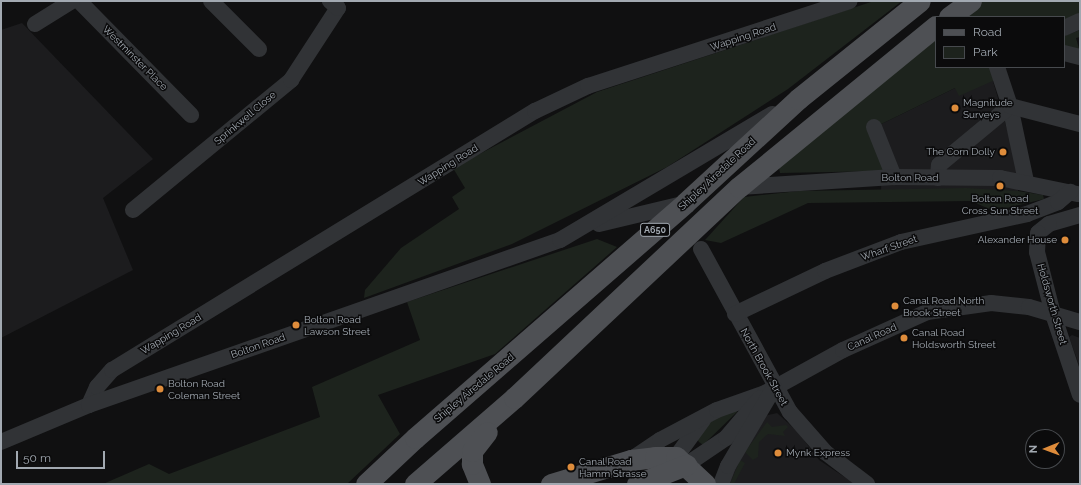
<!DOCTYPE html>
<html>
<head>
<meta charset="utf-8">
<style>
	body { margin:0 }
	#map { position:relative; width:1081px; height:485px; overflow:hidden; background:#101011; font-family:Raleway,sans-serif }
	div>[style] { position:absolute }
	.built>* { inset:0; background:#1c1c1e }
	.green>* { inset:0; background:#1d231d }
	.minor>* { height:16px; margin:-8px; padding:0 8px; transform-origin:8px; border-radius:8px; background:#313336 }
	.major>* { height:21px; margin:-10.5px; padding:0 10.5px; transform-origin:10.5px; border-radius:10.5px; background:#4e5054 }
	.dots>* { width:11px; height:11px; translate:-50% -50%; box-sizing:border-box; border:2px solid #0b0b0c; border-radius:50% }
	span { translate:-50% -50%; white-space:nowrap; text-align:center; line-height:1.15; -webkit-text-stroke:3px #0b0b0c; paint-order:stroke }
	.shield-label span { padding:1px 3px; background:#0b0b0c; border:1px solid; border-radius:3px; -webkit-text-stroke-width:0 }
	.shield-label { font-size:9px; color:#a2a9b1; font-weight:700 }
	.street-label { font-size:10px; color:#a2a9b1 }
	.poi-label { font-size:10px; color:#a2a9b1 }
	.left { translate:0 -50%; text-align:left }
	.right { translate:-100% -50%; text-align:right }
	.frame { position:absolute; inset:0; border:2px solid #a2a9b1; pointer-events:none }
	.legend { position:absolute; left:935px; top:16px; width:130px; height:52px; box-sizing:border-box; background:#0b0b0c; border:1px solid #474a4e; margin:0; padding:5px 7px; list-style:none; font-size:12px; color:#a2a9b1 }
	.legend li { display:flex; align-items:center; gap:8px; height:20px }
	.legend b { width:20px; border:1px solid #474a4e }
	.north { position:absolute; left:1025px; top:429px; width:40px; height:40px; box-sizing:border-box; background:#0b0b0c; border:1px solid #474a4e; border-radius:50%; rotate:269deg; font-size:11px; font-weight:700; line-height:16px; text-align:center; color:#a2a9b1 }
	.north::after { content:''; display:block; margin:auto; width:14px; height:18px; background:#de8c3b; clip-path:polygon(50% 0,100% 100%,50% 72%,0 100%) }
	.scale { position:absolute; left:16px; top:451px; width:89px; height:18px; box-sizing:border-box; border:2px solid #a2a9b1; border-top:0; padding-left:5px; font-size:12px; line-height:14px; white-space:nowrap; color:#a2a9b1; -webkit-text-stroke:3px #0b0b0c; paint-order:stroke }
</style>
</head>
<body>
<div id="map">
	<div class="built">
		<div style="clip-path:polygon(22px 23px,153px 159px,103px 198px,133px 270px,1px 338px,1px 30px)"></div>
		<div style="clip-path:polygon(990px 71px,1019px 170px,1018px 191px,881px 190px,882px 172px,869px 130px)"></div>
		<div style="clip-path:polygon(1072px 335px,1080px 338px,1080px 368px,1069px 337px)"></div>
		<div style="clip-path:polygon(777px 413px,798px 432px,819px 460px,855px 484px,725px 484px,764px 416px)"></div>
	</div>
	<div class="green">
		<div style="clip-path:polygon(874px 1px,902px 1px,788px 89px,667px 167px,512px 244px,364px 298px,365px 290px,401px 248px,459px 209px,452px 197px,465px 188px,453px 168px,597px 92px)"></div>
		<div style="clip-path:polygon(983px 1px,1080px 1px,1080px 15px,1064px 21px,1064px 17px,961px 17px)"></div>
		<div style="clip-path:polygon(1080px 30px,1080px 37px,1076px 38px,1080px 52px,1064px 48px,1064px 36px)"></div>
		<div style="clip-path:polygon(936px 35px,936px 67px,990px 67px,995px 80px,959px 96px,955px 88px,869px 130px,884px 171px,780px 173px,779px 168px)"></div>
		<div style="clip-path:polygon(966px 188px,1018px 191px,1043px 195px,1044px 199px,994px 211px,971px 201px,808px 203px,721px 243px,705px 240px,744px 197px,799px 191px)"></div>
		<div style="clip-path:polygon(597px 239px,617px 247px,495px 354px,378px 395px,400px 434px,347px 484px,103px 484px,149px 464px,169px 474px,320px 417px,312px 387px,420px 340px,407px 302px)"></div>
		<div style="clip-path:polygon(734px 406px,737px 412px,703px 445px,699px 442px,697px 439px,708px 423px)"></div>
		<div style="clip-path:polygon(767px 422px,772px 427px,786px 425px,788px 427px,783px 432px,785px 436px,768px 434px,759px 442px,758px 457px,753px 460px,745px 452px)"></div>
		<div style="clip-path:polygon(740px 460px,745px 463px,734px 484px,730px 484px)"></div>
	</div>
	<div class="minor">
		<div style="left:79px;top:1px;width:160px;rotate:45.5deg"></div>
		<div style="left:211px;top:1px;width:68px;rotate:45deg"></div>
		<div style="left:35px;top:24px;width:44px;rotate:-31.9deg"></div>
		<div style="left:1064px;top:28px;width:17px;rotate:-24deg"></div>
		<div style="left:1064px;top:53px;width:16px;rotate:14deg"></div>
		<div style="left:997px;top:67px;width:41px;rotate:71.6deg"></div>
		<div style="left:1010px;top:106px;width:77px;rotate:78deg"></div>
		<div style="left:874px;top:127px;width:54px;rotate:68.2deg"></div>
		<div style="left:938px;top:178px;width:13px;rotate:-86deg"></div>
		<div style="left:939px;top:165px;width:92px;rotate:-39.7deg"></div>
		<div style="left:1010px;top:106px;width:72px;rotate:14.4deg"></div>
		<div style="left:739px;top:187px;width:155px;rotate:-3.7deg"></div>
		<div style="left:894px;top:177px;width:106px;rotate:0.5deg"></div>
		<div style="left:1000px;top:178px;width:79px;rotate:11.7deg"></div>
		<div style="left:133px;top:210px;width:205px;rotate:-39.4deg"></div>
		<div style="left:291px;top:80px;width:86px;rotate:-56.9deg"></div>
		<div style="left:338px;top:8px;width:11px;rotate:-139deg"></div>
		<div style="left:1080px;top:215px;width:32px;rotate:164deg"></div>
		<div style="left:1049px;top:224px;width:14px;rotate:141deg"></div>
		<div style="left:1038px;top:233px;width:19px;rotate:93deg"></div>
		<div style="left:1037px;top:252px;width:64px;rotate:75.5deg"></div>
		<div style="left:1053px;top:314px;width:85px;rotate:71.6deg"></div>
		<div style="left:599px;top:224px;width:86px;rotate:-13.4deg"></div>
		<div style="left:701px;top:249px;width:186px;rotate:61.4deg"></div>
		<div style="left:790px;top:412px;width:53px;rotate:48.8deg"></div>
		<div style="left:825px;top:452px;width:53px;rotate:37.3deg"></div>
		<div style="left:735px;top:314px;width:100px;rotate:-25.5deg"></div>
		<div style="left:825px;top:271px;width:81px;rotate:-20.9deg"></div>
		<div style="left:901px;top:242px;width:129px;rotate:-12.5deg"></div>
		<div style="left:1027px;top:214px;width:33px;rotate:-21deg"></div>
		<div style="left:1058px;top:202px;width:16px;rotate:-40deg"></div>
		<div style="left:89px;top:405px;width:20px;rotate:-66deg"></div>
		<div style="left:97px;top:387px;width:23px;rotate:-49deg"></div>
		<div style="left:112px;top:370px;width:496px;rotate:-31.5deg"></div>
		<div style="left:535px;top:111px;width:59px;rotate:-25.3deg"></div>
		<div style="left:588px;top:86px;width:275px;rotate:-18deg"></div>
		<div style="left:1px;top:442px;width:95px;rotate:-22.8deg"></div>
		<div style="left:89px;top:405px;width:499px;rotate:-19.3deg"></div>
		<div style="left:560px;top:240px;width:247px;rotate:-30.7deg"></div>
		<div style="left:676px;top:457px;width:46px;rotate:-53.9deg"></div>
		<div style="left:632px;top:459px;width:34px;rotate:-34deg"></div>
		<div style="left:660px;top:440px;width:64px;rotate:-27.8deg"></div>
		<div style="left:717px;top:410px;width:51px;rotate:-19.5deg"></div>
		<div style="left:765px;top:393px;width:89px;rotate:-28.9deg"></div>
		<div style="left:843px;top:350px;width:92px;rotate:-24.3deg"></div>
		<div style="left:927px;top:312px;width:65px;rotate:-8deg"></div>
		<div style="left:991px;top:303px;width:38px;rotate:6deg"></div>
		<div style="left:1029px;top:307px;width:53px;rotate:16.4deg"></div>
		<div style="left:686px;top:465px;width:48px;rotate:-34deg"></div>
		<div style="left:726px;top:438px;width:52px;rotate:-49.6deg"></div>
		<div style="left:721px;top:484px;width:19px;rotate:-69deg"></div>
		<div style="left:728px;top:466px;width:91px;rotate:-59.5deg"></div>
	</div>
	<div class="major">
		<div style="left:949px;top:17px;width:27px;rotate:-36deg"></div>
		<div style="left:366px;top:484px;width:67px;rotate:-43.2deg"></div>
		<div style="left:415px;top:438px;width:358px;rotate:-41deg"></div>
		<div style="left:685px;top:203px;width:154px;rotate:-42.6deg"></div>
		<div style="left:798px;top:99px;width:156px;rotate:-38.8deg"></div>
		<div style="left:415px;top:484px;width:131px;rotate:-41deg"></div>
		<div style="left:514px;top:398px;width:308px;rotate:-43.2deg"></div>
		<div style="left:739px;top:187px;width:254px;rotate:-39.3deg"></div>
		<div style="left:480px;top:484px;width:22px;rotate:-112deg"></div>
		<div style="left:472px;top:464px;width:13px;rotate:-90deg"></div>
		<div style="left:472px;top:451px;width:24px;rotate:-52deg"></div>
		<div style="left:551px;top:484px;width:84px;rotate:-16.7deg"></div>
		<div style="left:631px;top:460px;width:24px;rotate:-7deg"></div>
		<div style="left:655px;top:457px;width:21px"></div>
		<div style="left:676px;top:457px;width:40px;rotate:43deg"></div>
		<div style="left:637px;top:484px;width:53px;rotate:-21.2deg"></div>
	</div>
	<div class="dots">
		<div style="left:955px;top:108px;background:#de8c3b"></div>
		<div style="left:1003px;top:152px;background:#de8c3b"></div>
		<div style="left:1000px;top:186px;background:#de8c3b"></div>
		<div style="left:1065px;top:240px;background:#de8c3b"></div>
		<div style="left:895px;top:306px;background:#de8c3b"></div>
		<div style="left:296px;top:325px;background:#de8c3b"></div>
		<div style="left:904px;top:338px;background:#de8c3b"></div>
		<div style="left:160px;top:389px;background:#de8c3b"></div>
		<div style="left:778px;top:453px;background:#de8c3b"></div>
		<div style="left:571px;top:467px;background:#de8c3b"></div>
	</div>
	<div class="shield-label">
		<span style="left:655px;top:230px">A650</span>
	</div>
	<div class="street-label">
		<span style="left:743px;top:37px;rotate:-18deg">Wapping Road</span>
		<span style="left:135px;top:58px;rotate:45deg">Westminster Place</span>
		<span style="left:245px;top:118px;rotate:-40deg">Sprinkwell Close</span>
		<span style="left:448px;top:165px;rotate:-32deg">Wapping Road</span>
		<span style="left:717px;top:174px;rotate:-43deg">Shipley Airedale Road</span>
		<span style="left:910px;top:178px">Bolton Road</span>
		<span style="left:889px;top:248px;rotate:-19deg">Wharf Street</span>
		<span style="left:1052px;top:304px;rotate:74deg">Holdsworth Street</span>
		<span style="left:171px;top:334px;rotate:-31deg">Wapping Road</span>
		<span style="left:872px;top:337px;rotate:-24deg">Canal Road</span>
		<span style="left:258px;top:346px;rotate:-19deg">Bolton Road</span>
		<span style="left:764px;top:367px;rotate:61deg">North Brook Street</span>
		<span style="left:474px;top:388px;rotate:-40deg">Shipley Airedale Road</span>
	</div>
	<div class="poi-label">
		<span class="left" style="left:963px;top:108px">Magnitude<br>Surveys</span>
		<span class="right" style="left:995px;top:152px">The Corn Dolly</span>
		<span style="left:1000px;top:204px">Bolton Road<br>Cross Sun Street</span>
		<span class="right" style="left:1057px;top:240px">Alexander House</span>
		<span class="left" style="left:903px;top:306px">Canal Road North<br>Brook Street</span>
		<span class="left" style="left:304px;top:325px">Bolton Road<br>Lawson Street</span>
		<span class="left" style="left:912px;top:338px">Canal Road<br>Holdsworth Street</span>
		<span class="left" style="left:168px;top:389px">Bolton Road<br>Coleman Street</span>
		<span class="left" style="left:786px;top:453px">Mynk Express</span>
		<span class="left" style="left:579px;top:467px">Canal Road<br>Hamm Strasse</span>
	</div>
	<div class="frame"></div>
	<ul class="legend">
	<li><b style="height:5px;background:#4e5054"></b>Road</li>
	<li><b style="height:11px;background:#1d231d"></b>Park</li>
	</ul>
	<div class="north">N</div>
	<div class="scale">50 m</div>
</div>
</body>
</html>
